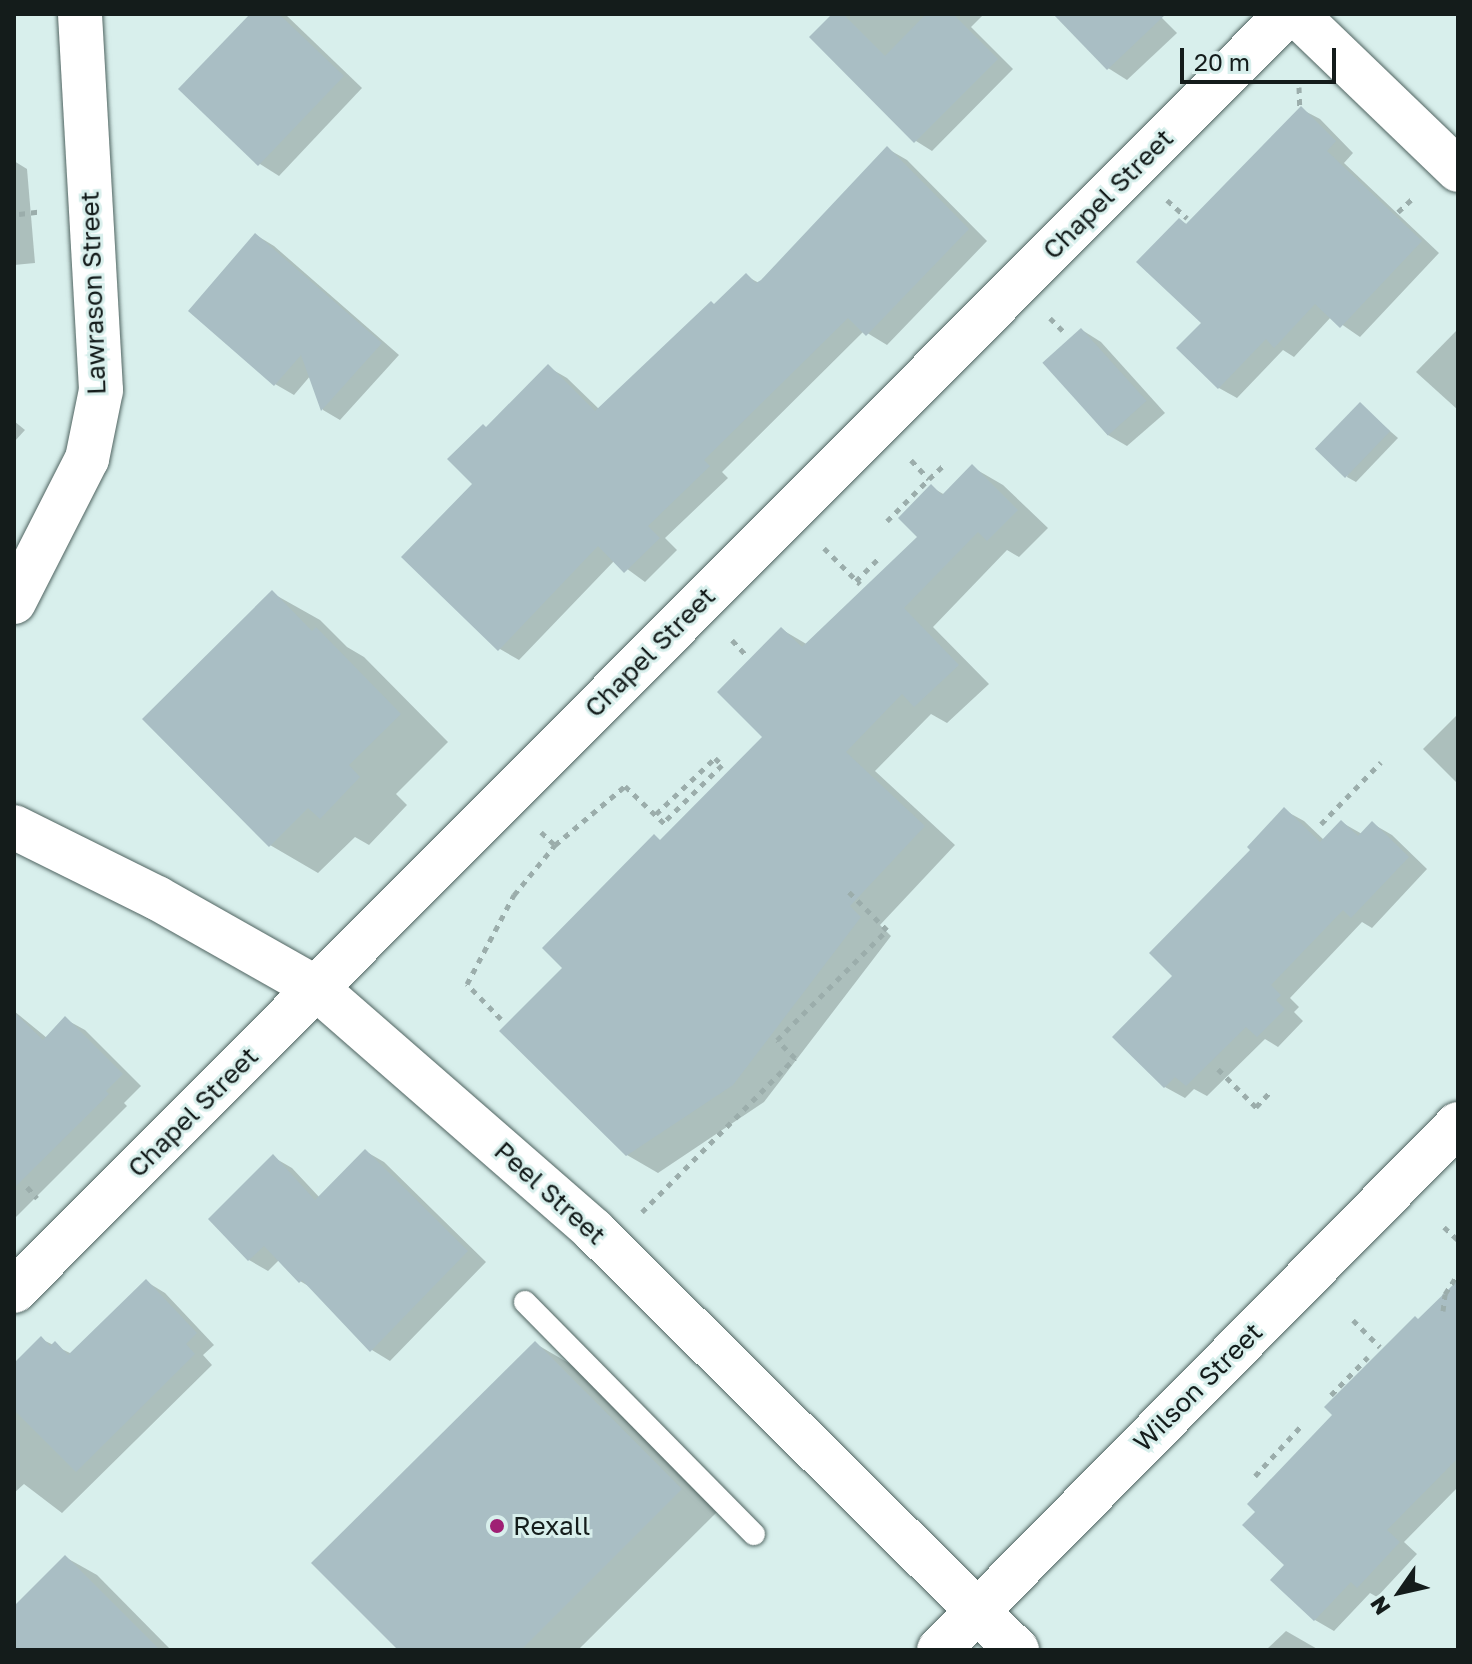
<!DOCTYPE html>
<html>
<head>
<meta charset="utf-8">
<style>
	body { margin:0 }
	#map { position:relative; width:1472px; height:1664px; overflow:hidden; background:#d8efec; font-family:"Golos Text",sans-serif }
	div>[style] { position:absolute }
	.shadow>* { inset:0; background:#0003 }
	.building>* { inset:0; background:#a9bec4; transform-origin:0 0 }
	.path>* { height:5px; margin-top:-2.5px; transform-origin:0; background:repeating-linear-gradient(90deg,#9badab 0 6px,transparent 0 12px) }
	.roads { filter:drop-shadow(0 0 2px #506461) drop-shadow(0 0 2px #506461) }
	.service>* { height:22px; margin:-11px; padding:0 11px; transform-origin:11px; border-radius:11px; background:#fff }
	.minor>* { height:44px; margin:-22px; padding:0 22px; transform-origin:22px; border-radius:22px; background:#fff }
	.tertiary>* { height:44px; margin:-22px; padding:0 22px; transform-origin:22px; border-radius:22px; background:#fff }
	.secondary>* { height:44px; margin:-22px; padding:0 22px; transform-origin:22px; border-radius:22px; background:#fff }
	.dots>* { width:22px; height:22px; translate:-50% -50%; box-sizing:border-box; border:4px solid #d8efec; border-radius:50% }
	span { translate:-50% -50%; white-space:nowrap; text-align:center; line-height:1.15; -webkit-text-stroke:6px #d8efec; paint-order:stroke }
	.street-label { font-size:26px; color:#141c1b }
	.poi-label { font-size:26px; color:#141c1b }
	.left { translate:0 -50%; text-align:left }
	.frame { position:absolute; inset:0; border:16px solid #141c1b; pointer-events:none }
	.north { position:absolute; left:1360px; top:1552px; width:80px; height:80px; -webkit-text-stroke:6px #d8efec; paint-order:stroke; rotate:236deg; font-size:22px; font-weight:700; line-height:32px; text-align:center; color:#141c1b }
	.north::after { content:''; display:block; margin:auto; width:28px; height:36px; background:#141c1b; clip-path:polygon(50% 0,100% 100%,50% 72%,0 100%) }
	.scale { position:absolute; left:1180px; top:48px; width:156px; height:36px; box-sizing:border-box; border:4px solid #141c1b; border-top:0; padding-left:10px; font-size:24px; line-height:28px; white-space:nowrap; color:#141c1b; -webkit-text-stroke:6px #d8efec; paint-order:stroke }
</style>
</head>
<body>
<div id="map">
	<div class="shadow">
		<div style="clip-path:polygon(253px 14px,285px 14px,362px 88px,279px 176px,260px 164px)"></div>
		<div style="clip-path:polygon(835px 14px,984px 14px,971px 27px,1013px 69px,932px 151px,916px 141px)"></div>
		<div style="clip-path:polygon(1078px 14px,1158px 14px,1177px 33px,1127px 80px,1108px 68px)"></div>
		<div style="clip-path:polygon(1301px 109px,1320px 119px,1353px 153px,1344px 163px,1439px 253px,1360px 337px,1331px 317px,1294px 357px,1283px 350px,1237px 398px,1219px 388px,1179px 220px,1188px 225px)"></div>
		<div style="clip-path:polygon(888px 149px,907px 160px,987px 241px,887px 345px,864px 331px,722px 472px,728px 478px,665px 538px,677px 550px,645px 582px,615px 560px,519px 660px,500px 649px,474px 484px,488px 429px,548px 367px,567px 378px,600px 410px,746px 276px,759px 283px)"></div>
		<div style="clip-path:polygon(14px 161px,27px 169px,35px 263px,14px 265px)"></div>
		<div style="clip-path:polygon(256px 235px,274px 246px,399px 355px,340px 420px,323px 410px,311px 375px,294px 395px,275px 384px,191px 310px)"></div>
		<div style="clip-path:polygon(1458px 329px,1458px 410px,1416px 372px)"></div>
		<div style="clip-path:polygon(1082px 330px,1101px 342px,1165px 413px,1127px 446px,1108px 435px,1045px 363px)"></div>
		<div style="clip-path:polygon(1360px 405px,1398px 438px,1356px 482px,1347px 477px)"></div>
		<div style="clip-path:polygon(14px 421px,25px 430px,14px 442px)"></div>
		<div style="clip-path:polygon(972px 467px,1003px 485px,1048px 528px,1019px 557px,1007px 550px,933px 627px,989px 684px,947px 723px,931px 714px,875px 771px,955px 845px,880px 925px,891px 936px,764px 1102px,658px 1173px,627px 1155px,565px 968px,662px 841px,764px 737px,781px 629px,808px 645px,920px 537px,931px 487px,945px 495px)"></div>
		<div style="clip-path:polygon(272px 593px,320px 620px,347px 647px,364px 657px,448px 742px,396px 794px,407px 805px,369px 845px,355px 837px,318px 873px,270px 845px)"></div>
		<div style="clip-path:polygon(1458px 714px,1458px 784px,1423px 749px)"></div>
		<div style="clip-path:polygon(1284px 810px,1304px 821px,1324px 840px,1341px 822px,1362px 834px,1373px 824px,1392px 835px,1427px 869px,1372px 928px,1362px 922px,1290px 998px,1299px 1007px,1294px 1012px,1303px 1021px,1278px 1047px,1265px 1039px,1207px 1096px,1194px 1089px,1185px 1098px,1165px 1087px,1175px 976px,1253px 850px)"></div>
		<div style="clip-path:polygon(14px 1011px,47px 1038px,65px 1019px,85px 1030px,141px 1086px,124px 1103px,127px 1106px,14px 1219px)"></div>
		<div style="clip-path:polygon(365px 1151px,384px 1162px,486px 1262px,390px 1361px,372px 1350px,315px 1290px,300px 1281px,280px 1259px,268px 1271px,249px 1260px,273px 1157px,292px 1168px,320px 1198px)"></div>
		<div style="clip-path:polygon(147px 1282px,165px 1293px,214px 1345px,203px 1355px,212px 1365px,62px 1513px,24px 1484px,14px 1493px,14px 1366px,41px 1339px,72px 1354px)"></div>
		<div style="clip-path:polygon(1458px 1283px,1458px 1487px,1404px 1542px,1417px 1554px,1377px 1597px,1370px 1593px,1334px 1631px,1315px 1620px,1273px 1580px,1286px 1565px,1335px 1415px,1419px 1320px)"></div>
		<div style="clip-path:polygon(536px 1344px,572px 1365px,718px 1511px,578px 1650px,401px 1650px)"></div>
		<div style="clip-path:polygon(65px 1557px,97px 1575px,171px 1650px,14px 1650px,14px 1609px)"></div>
		<div style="clip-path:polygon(1286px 1631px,1319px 1650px,1266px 1650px)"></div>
	</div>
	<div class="building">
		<div style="clip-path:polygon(250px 14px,279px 14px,344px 76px,258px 166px,178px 89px)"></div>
		<div style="clip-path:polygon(832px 14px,843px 14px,885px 56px,926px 14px,953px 14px,998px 59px,914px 143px,809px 37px)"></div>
		<div style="clip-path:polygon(1053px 14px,1166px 14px,1107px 70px)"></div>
		<div style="clip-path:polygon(1301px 106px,1336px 141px,1327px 151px,1422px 241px,1340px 328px,1315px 304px,1274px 348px,1266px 339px,1218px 389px,1176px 348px,1201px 323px,1136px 262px,1179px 218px,1186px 224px)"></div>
		<div style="clip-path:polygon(887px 146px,969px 229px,866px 336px,848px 318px,704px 460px,710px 466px,648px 526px,660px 538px,624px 573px,598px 546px,498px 651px,401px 557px,472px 484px,447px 459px,483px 424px,486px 427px,548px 364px,595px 411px,711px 301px,714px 304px,746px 273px,756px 283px,761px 280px)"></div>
		<div style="clip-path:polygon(255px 233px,382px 343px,321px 411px,301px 355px,274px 386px,188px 311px)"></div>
		<div style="left:1081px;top:328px;width:98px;height:52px;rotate:48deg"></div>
		<div style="left:1360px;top:402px;width:42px;height:65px;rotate:44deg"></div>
		<div style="clip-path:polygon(972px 464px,1018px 510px,987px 541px,978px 532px,904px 608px,959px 665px,914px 707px,902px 694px,846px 752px,925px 826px,850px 906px,861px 917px,733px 1085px,626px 1156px,499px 1031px,562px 968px,542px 948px,654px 834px,660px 840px,762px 737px,717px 692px,781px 627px,802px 647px,917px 537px,898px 518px,931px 484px,942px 495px)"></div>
		<div style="clip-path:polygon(272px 590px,312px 631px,316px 627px,401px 714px,349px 765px,360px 777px,320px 819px,308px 808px,269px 847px,142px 719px)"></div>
		<div style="clip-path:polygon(1284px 807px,1320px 842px,1341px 820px,1358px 836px,1372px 821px,1409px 857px,1351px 918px,1343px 910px,1271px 985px,1281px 995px,1276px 1000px,1285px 1009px,1257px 1037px,1246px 1027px,1186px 1086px,1175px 1077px,1164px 1088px,1112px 1037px,1172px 976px,1149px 953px,1250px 850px,1247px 847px)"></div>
		<div style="clip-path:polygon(14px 1012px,43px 1040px,65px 1016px,123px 1074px,106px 1091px,109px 1094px,14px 1188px)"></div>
		<div style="clip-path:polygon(365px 1149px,468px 1251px,370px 1352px,302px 1280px,299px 1283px,264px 1246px,248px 1261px,208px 1219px,273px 1154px,315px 1200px)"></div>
		<div style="clip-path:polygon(146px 1279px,197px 1333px,186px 1344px,195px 1354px,76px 1472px,14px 1410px,14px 1363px,41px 1336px,50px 1346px,55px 1341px,68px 1355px)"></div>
		<div style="clip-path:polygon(1458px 1280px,1458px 1458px,1387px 1530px,1400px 1542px,1357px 1588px,1351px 1582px,1314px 1621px,1270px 1580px,1284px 1565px,1242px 1525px,1255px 1512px,1247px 1504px,1332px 1415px,1324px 1407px,1415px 1316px,1418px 1319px)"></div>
		<div style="clip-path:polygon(535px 1341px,682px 1489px,521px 1650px,398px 1650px,311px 1563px)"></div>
		<div style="clip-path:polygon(65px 1555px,160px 1650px,14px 1650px,14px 1606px)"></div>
	</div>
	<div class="path">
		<div style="left:1299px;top:87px;width:23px;rotate:88deg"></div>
		<div style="left:1167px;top:200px;width:27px;rotate:42deg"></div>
		<div style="left:1398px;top:212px;width:23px;rotate:-43deg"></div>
		<div style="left:19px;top:214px;width:23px;rotate:-7deg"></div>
		<div style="left:1050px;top:318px;width:23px;rotate:45deg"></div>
		<div style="left:911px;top:460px;width:26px;rotate:47deg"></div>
		<div style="left:929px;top:479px;width:21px;rotate:-43deg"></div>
		<div style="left:887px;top:521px;width:59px;rotate:-45deg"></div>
		<div style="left:824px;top:548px;width:51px;rotate:45deg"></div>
		<div style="left:856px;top:581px;width:31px;rotate:-45deg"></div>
		<div style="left:732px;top:640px;width:19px;rotate:47deg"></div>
		<div style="left:656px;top:814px;width:81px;rotate:-43.5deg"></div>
		<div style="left:715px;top:758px;width:10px;rotate:45deg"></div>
		<div style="left:722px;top:765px;width:83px;rotate:135.5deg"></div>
		<div style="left:1321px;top:824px;width:86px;rotate:-45.9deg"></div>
		<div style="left:541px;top:832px;width:19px;rotate:43deg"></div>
		<div style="left:501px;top:1019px;width:49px;rotate:-134.2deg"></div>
		<div style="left:467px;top:984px;width:101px;rotate:-62.2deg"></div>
		<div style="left:514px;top:895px;width:65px;rotate:-50.6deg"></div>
		<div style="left:555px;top:845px;width:92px;rotate:-40.1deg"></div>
		<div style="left:625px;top:786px;width:59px;rotate:43.6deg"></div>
		<div style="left:1218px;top:1069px;width:54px;rotate:45deg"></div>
		<div style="left:1256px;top:1107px;width:21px;rotate:-47deg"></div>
		<div style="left:27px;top:1187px;width:15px;rotate:48deg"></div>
		<div style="left:642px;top:1212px;width:217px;rotate:-45.2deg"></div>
		<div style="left:795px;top:1058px;width:25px;rotate:-135deg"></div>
		<div style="left:777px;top:1040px;width:156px;rotate:-45deg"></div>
		<div style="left:887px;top:930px;width:58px;rotate:-135deg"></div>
		<div style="left:1444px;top:1227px;width:19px;rotate:43deg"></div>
		<div style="left:1443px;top:1311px;width:17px;rotate:-83deg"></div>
		<div style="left:1445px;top:1294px;width:24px;rotate:-57deg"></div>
		<div style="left:1353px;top:1320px;width:38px;rotate:45deg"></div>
		<div style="left:1331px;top:1395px;width:53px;rotate:-45.8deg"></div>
		<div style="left:1255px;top:1476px;width:68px;rotate:-47.4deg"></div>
	</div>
	<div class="roads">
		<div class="service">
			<div style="left:525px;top:1302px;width:326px;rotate:45.4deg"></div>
		</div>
		<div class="minor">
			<div style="left:14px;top:602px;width:161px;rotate:-63deg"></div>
			<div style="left:87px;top:459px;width:70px;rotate:-78.5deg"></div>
			<div style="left:101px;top:390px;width:377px;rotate:-93.2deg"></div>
			<div style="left:14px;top:827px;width:160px;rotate:26.4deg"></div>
			<div style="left:157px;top:898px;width:183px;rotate:29.5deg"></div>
			<div style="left:316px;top:988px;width:368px;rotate:41.1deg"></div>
			<div style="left:593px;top:1230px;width:597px;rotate:44.73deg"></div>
			<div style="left:14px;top:1291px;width:1803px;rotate:-45.09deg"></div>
		</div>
		<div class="tertiary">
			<div style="left:1296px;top:14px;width:225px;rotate:43.9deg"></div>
		</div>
		<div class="secondary">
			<div style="left:939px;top:1650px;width:739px;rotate:-45.38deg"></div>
		</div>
	</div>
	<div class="dots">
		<div style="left:497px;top:1526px;background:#9f2074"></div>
	</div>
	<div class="street-label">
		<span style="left:1108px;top:194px;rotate:-45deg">Chapel Street</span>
		<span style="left:93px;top:293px;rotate:-92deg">Lawrason Street</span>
		<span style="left:650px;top:652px;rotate:-45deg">Chapel Street</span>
		<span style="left:193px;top:1112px;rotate:-45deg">Chapel Street</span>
		<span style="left:550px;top:1193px;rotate:42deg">Peel Street</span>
		<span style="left:1198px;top:1387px;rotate:-45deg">Wilson Street</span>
	</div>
	<div class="poi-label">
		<span class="left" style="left:513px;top:1526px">Rexall</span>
	</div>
	<div class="frame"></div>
	<div class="north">N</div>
	<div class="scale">20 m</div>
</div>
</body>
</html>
